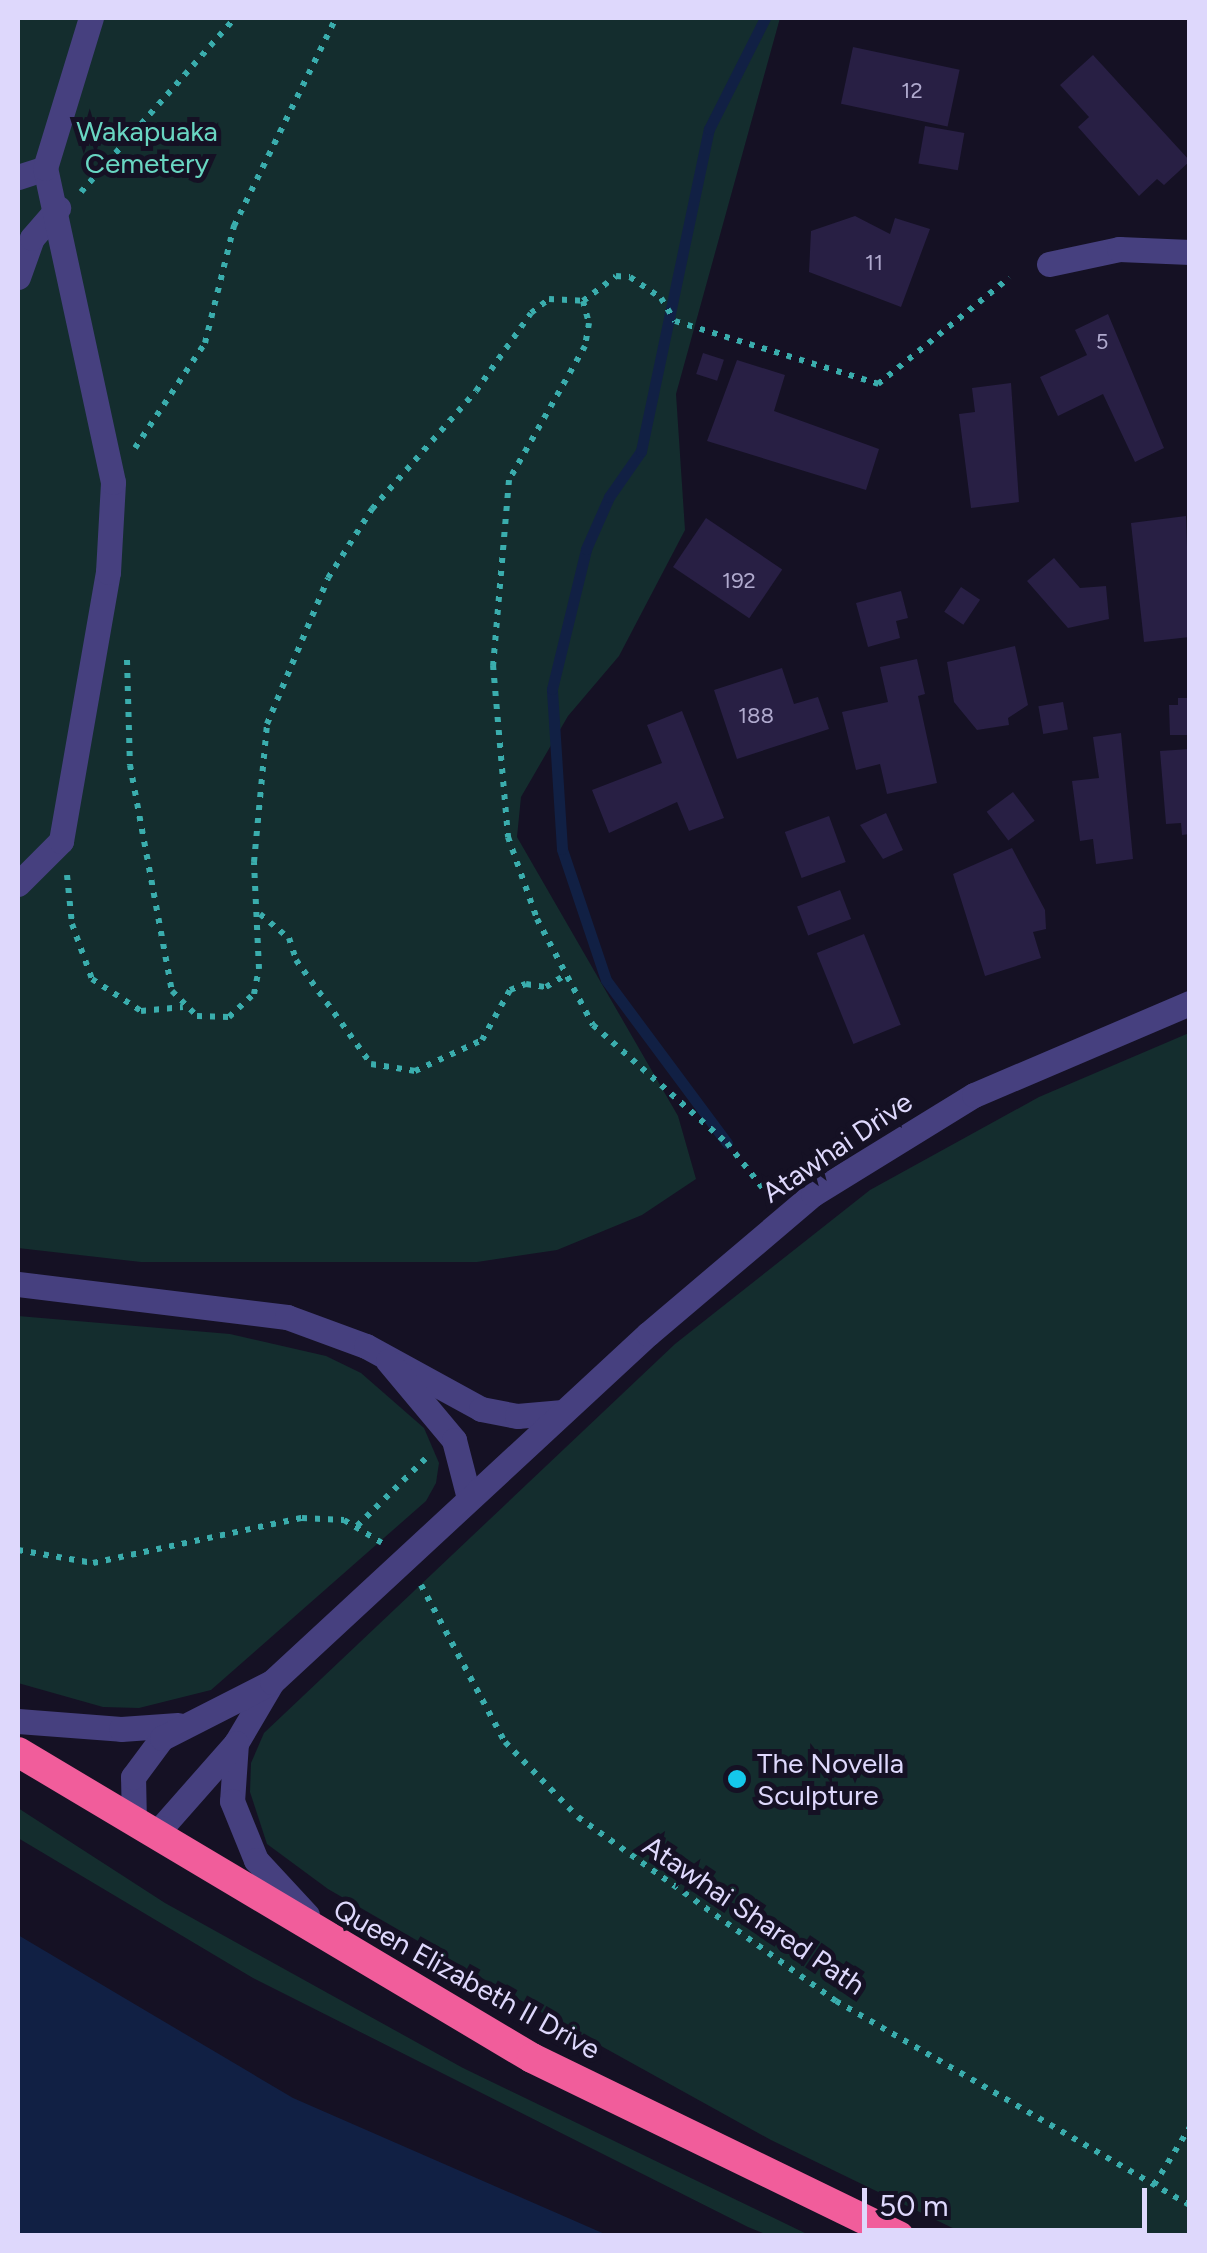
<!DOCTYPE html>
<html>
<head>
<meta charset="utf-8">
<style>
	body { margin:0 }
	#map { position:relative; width:1207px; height:2253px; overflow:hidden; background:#151124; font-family:Figtree,sans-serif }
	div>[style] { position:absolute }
	.green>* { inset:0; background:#142d2e }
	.water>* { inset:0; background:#112044 }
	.stream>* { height:11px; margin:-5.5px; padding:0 5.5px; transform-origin:5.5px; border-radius:5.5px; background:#112044 }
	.building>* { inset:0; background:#281f44; transform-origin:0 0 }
	.path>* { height:6px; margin-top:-3px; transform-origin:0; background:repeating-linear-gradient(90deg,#3aadad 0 5px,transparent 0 13px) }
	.minor>* { height:25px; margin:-12.5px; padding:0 12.5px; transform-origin:12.5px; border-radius:12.5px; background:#46407f }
	.highway>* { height:30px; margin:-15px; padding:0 15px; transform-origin:15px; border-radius:15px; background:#f15d9b }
	.dots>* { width:28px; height:28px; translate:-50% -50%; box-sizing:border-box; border:5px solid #151124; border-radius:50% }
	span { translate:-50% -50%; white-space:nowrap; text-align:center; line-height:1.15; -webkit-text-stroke:10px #151124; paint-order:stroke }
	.number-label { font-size:22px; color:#b0aace }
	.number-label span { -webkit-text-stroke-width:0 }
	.park-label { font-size:28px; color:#69d6c2 }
	.street-label { font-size:28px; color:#ded8fc }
	.poi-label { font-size:28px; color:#ded8fc }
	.left { translate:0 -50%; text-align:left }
	.frame { position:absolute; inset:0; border:20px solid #ded8fc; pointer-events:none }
	.scale { position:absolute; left:862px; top:2188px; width:285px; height:45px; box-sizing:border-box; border:5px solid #ded8fc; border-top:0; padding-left:12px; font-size:30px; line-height:35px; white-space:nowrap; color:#ded8fc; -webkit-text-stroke:8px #151124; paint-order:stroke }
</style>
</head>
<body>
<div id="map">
	<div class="green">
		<div style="clip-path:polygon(18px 18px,780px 18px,676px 394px,685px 530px,619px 656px,568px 716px,521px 797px,517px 837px,678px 1116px,696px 1179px,642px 1215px,557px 1250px,477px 1262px,141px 1262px,18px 1248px)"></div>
		<div style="clip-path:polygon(1189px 1033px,1189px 2235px,967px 2235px,771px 2140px,565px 2026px,328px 1889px,267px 1844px,250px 1792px,251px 1763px,264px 1733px,675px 1344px,870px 1190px,1039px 1097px)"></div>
		<div style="clip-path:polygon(18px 1316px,230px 1334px,326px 1356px,361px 1373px,424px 1428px,439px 1463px,436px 1483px,426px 1501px,211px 1690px,139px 1708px,103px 1707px,18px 1683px)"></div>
		<div style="clip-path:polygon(18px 1808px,165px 1903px,463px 2068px,809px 2235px,768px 2235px,748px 2227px,253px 1978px,18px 1838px)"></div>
	</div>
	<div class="water">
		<div style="clip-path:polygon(18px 1935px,293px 2098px,607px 2235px,18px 2235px)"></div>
	</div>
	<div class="stream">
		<div style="left:727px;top:1143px;width:203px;rotate:-126.6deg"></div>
		<div style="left:606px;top:980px;width:138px;rotate:-108.6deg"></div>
		<div style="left:562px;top:849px;width:160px;rotate:-93.6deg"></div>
		<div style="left:552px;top:689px;width:144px;rotate:-76.3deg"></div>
		<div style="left:586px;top:549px;width:57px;rotate:-66.1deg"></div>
		<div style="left:609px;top:497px;width:56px;rotate:-55.2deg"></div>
		<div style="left:641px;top:451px;width:329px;rotate:-78.1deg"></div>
		<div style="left:709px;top:129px;width:124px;rotate:-63.2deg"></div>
	</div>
	<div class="building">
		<div style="left:853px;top:47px;width:109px;height:58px;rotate:12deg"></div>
		<div style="clip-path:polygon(1093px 55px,1190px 161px,1164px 185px,1157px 179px,1139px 196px,1078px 127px,1089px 117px,1060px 85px)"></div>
		<div style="left:925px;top:126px;width:40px;height:38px;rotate:10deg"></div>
		<div style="clip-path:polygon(855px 216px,890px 234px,895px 218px,930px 229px,901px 307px,809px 272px,811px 231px)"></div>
		<div style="clip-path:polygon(1108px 314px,1164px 448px,1135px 462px,1103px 394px,1058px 416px,1040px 377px,1087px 355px,1075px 330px)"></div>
		<div style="left:703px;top:353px;width:22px;height:22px;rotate:18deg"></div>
		<div style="clip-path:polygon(737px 360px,785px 375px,774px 411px,879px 449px,866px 490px,707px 441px)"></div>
		<div style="clip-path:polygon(1011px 383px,1019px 502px,971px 508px,959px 414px,975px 412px,972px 388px)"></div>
		<div style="clip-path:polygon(1186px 516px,1190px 637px,1144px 642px,1131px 523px)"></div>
		<div style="left:706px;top:518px;width:92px;height:59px;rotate:34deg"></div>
		<div style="clip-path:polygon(1054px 558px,1080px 588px,1106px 586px,1109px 619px,1068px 628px,1027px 581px)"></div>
		<div style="left:961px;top:587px;width:23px;height:30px;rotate:34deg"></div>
		<div style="clip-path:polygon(901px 591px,908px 618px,896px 621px,900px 638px,868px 647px,856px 603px)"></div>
		<div style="clip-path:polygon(1015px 646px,1028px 705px,1008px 718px,1009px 725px,977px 730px,954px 702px,947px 662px)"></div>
		<div style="clip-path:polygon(917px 659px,925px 694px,918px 696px,937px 783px,887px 794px,880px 764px,856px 770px,842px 712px,888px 702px,880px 667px)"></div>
		<div style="clip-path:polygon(782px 668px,794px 704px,818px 697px,829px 729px,737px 759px,714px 690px)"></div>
		<div style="clip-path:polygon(1178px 698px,1190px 698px,1190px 735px,1170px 735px,1169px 705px,1178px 705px)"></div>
		<div style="left:1063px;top:702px;width:28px;height:25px;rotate:80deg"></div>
		<div style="clip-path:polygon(682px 711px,724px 818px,689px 831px,677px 802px,609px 833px,592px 790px,662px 763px,647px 725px)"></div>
		<div style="clip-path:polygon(1121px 733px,1133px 859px,1096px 864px,1093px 839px,1080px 841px,1072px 781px,1099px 778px,1093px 737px)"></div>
		<div style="clip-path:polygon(1190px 749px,1190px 834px,1182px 835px,1181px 823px,1166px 824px,1160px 751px)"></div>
		<div style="left:1013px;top:792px;width:36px;height:33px;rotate:53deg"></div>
		<div style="clip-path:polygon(886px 813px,903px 850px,883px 859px,860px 825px)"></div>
		<div style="left:829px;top:816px;width:49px;height:47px;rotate:70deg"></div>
		<div style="clip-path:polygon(1012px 848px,1045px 910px,1046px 929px,1033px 932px,1041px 958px,985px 976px,953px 874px)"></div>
		<div style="left:840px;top:890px;width:31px;height:46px;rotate:69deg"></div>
		<div style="left:864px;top:934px;width:98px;height:51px;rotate:68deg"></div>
	</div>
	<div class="path">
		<div style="left:81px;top:192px;width:232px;rotate:-48.5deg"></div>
		<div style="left:583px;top:301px;width:41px;rotate:-37.1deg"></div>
		<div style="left:616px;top:276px;width:14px;rotate:4deg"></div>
		<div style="left:630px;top:277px;width:37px;rotate:34deg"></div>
		<div style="left:661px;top:298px;width:27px;rotate:59deg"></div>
		<div style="left:675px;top:321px;width:213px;rotate:17.2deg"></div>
		<div style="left:878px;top:384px;width:169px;rotate:-39deg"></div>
		<div style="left:135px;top:448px;width:126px;rotate:-56.3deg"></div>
		<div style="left:205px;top:343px;width:121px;rotate:-76.1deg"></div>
		<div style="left:234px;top:226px;width:232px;rotate:-63.9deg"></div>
		<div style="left:127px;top:660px;width:105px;rotate:88.4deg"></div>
		<div style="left:130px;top:765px;width:230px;rotate:79.5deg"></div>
		<div style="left:172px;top:991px;width:35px;rotate:45deg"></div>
		<div style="left:197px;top:1016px;width:32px;rotate:2deg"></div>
		<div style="left:229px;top:1017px;width:34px;rotate:-43deg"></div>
		<div style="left:254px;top:994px;width:25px;rotate:-79deg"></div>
		<div style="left:259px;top:969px;width:107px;rotate:-92.7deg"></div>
		<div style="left:254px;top:862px;width:139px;rotate:-84.6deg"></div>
		<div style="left:267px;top:724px;width:158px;rotate:-67.3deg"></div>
		<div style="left:328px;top:578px;width:82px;rotate:-57.5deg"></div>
		<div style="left:372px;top:509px;width:157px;rotate:-48.6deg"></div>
		<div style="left:476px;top:391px;width:95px;rotate:-54.8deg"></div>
		<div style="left:531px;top:313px;width:23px;rotate:-38deg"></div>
		<div style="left:549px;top:299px;width:34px;rotate:3deg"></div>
		<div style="left:583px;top:301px;width:23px;rotate:75deg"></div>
		<div style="left:589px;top:323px;width:23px;rotate:100deg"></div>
		<div style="left:585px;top:346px;width:154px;rotate:119.6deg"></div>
		<div style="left:509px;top:480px;width:186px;rotate:94.9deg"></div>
		<div style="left:493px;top:665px;width:173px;rotate:85deg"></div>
		<div style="left:508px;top:837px;width:87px;rotate:70.5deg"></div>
		<div style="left:537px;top:919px;width:120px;rotate:62.2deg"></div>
		<div style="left:593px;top:1025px;width:179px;rotate:41.4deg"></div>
		<div style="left:727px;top:1143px;width:68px;rotate:51.6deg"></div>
		<div style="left:67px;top:875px;width:49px;rotate:84.2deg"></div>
		<div style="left:72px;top:924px;width:59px;rotate:70deg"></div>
		<div style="left:92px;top:979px;width:59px;rotate:33.1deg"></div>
		<div style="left:141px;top:1011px;width:42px;rotate:-5.4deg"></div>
		<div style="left:260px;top:914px;width:38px;rotate:40deg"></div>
		<div style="left:289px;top:938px;width:23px;rotate:72deg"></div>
		<div style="left:296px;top:960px;width:128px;rotate:54.2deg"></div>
		<div style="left:371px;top:1064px;width:45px;rotate:9deg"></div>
		<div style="left:415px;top:1071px;width:74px;rotate:-24.8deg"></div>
		<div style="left:482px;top:1040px;width:57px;rotate:-60.8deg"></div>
		<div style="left:510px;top:990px;width:17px;rotate:-21deg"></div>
		<div style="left:526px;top:984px;width:20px;rotate:9deg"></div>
		<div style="left:546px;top:987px;width:22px;rotate:-32deg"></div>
		<div style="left:357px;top:1526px;width:100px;rotate:-44.6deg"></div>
		<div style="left:18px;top:1550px;width:76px;rotate:9.8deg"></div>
		<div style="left:93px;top:1563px;width:214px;rotate:-12.2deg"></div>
		<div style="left:302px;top:1518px;width:42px;rotate:2.7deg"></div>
		<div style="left:344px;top:1520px;width:44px;rotate:31.2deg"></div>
		<div style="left:421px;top:1585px;width:178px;rotate:61.9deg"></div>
		<div style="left:505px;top:1742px;width:105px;rotate:45.8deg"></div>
		<div style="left:578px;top:1817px;width:317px;rotate:35.5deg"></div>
		<div style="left:836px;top:2001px;width:409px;rotate:30deg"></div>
		<div style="left:1154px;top:2185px;width:68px;rotate:-58.2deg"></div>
	</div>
	<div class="minor">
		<div style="left:18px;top:177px;width:28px;rotate:-18deg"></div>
		<div style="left:1049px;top:264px;width:72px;rotate:-12.1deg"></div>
		<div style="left:1119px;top:249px;width:71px;rotate:2.4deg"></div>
		<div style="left:18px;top:277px;width:41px;rotate:-70.3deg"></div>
		<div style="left:32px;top:238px;width:40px;rotate:-49deg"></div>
		<div style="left:18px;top:884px;width:61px;rotate:-45deg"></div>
		<div style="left:61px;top:841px;width:273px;rotate:-80.1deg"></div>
		<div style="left:108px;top:572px;width:90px;rotate:-86.8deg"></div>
		<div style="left:113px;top:482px;width:321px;rotate:-102.2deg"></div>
		<div style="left:45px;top:168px;width:157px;rotate:-73deg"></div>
		<div style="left:18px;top:1284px;width:271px;rotate:7deg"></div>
		<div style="left:287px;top:1317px;width:84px;rotate:20.2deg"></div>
		<div style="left:366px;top:1346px;width:131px;rotate:28.7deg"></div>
		<div style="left:481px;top:1409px;width:37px;rotate:11deg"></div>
		<div style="left:517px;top:1416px;width:46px;rotate:-5deg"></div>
		<div style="left:388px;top:1361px;width:103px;rotate:50.1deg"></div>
		<div style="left:454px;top:1440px;width:60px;rotate:75.5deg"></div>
		<div style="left:272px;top:1682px;width:71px;rotate:120.5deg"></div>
		<div style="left:236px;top:1743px;width:58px;rotate:93.9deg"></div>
		<div style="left:232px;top:1801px;width:64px;rotate:67.9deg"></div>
		<div style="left:256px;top:1860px;width:75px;rotate:47.2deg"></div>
		<div style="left:18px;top:1721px;width:103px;rotate:4.4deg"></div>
		<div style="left:121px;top:1729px;width:57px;rotate:-4deg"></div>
		<div style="left:236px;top:1743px;width:113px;rotate:131.4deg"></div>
		<div style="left:161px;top:1828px;width:14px;rotate:168deg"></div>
		<div style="left:147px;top:1831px;width:15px;rotate:-148deg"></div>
		<div style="left:134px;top:1823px;width:46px;rotate:-91.2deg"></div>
		<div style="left:133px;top:1777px;width:49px;rotate:-53.4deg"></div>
		<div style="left:162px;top:1738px;width:123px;rotate:-27deg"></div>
		<div style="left:272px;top:1682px;width:512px;rotate:-42.79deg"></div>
		<div style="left:648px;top:1334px;width:216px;rotate:-40.3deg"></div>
		<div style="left:813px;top:1194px;width:189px;rotate:-31.6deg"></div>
		<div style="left:974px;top:1095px;width:235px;rotate:-23.1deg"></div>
	</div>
	<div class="highway">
		<div style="left:18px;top:1752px;width:598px;rotate:30.77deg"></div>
		<div style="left:532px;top:2058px;width:408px;rotate:25.9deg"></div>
	</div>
	<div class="dots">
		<div style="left:737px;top:1779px;background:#14c8eb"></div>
	</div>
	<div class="number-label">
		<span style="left:912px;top:91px">12</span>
		<span style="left:874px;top:263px">11</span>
		<span style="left:1102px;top:342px">5</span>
		<span style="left:739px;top:581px">192</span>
		<span style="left:756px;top:716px">188</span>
	</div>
	<div class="park-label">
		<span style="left:147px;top:147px">Wakapuaka<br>Cemetery</span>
	</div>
	<div class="street-label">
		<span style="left:837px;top:1147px;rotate:-34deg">Atawhai Drive</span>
		<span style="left:754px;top:1915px;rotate:34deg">Atawhai Shared Path</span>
		<span style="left:467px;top:1979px;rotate:29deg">Queen Elizabeth II Drive</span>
	</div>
	<div class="poi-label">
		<span class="left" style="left:757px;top:1779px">The Novella<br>Sculpture</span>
	</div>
	<div class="frame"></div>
	<div class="scale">50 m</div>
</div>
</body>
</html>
